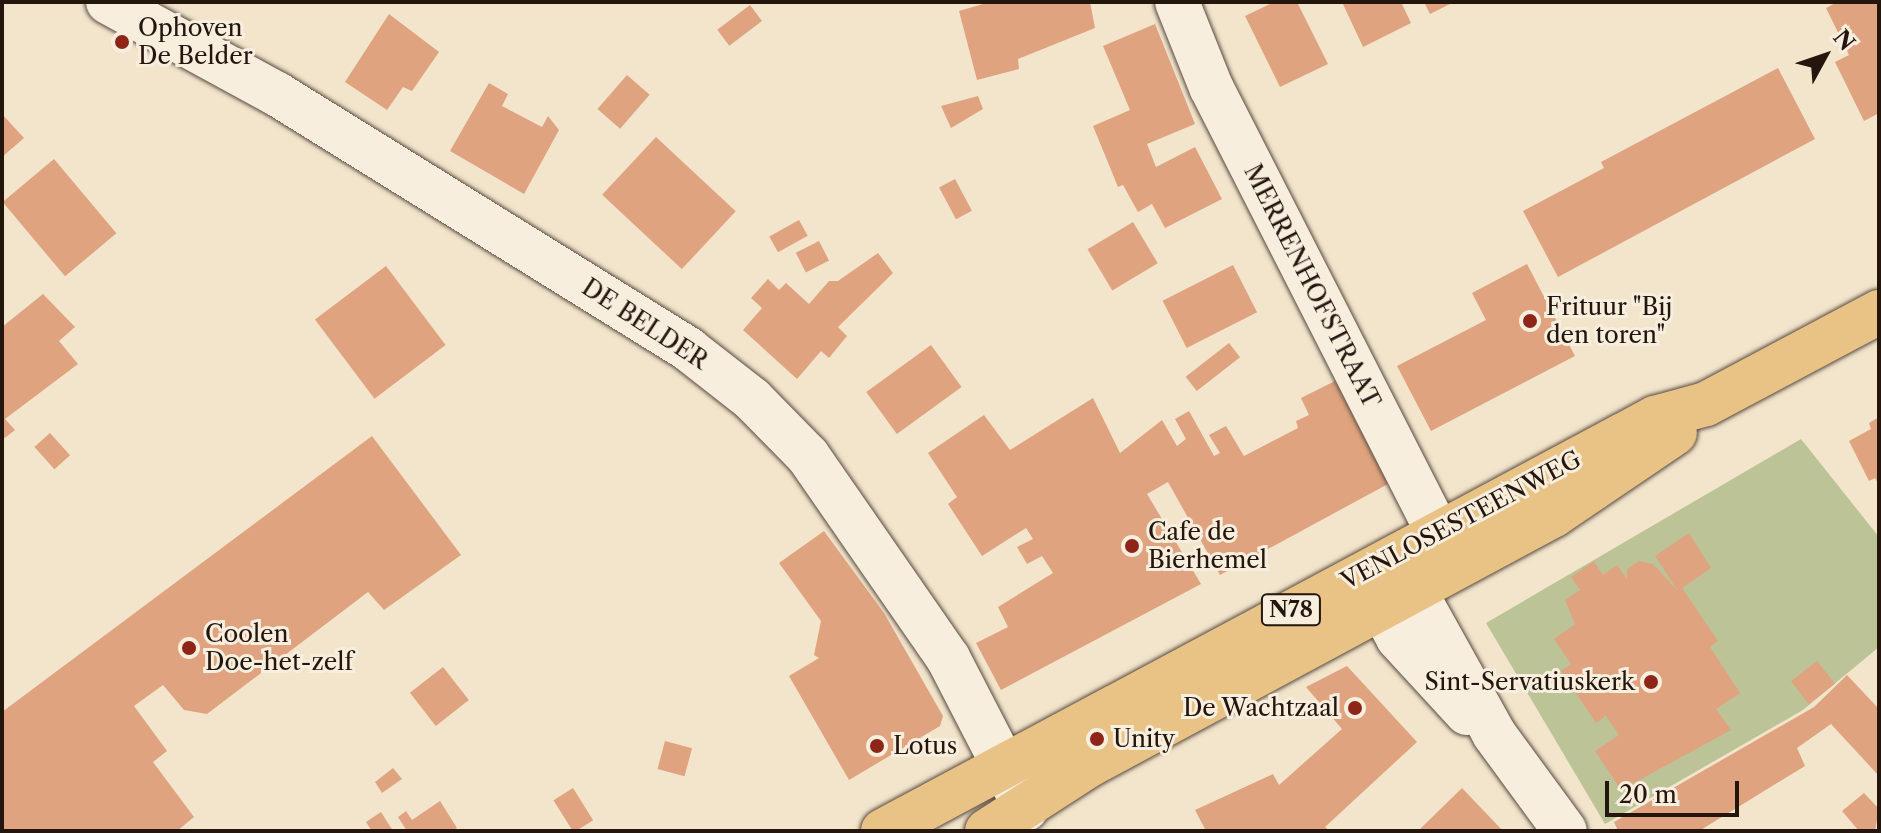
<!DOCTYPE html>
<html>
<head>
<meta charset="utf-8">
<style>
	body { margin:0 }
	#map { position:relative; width:1881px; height:833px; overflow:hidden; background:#f2e5cc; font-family:"Libre Caslon Text",serif }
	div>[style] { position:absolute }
	.green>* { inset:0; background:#bcc497 }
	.building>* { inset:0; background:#dfa37f; transform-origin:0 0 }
	.roads { filter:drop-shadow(0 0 2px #58493d) drop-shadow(0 0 2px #58493d) }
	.street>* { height:44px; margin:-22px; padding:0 22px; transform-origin:22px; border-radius:22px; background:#f7eede }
	.primary>* { height:44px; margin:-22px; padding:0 22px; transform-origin:22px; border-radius:22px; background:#e9c286 }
	.dots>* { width:22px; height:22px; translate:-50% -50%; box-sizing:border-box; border:4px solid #f7eede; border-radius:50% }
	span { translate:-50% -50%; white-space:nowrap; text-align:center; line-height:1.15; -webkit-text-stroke:6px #f7eede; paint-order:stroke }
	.shield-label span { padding:2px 6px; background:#f7eede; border:2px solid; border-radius:6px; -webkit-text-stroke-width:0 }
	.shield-label { font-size:22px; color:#24150d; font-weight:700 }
	.poi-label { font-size:24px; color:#24150d }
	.left { translate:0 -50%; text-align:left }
	.right { translate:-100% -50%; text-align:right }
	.street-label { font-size:24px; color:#24150d }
	.frame { position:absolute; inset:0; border:4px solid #24150d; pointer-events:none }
	.north { position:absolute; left:1785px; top:16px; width:80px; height:80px; -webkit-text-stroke:6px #f7eede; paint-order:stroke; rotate:50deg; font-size:22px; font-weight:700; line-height:32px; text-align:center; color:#24150d }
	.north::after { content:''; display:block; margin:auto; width:28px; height:36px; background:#24150d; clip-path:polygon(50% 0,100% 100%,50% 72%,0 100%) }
	.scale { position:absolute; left:1605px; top:781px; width:134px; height:36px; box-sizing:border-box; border:4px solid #24150d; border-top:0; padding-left:10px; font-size:24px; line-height:28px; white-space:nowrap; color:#24150d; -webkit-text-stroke:6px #f7eede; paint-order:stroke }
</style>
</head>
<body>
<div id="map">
	<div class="green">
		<div style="clip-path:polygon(1801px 439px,1879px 537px,1879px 647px,1803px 710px,1605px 824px,1486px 623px)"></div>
	</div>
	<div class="building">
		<div style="clip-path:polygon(990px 2px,1090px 2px,1095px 28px,1018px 59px,1019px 69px,977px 80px,959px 11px)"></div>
		<div style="clip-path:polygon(1274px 2px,1297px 2px,1328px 64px,1280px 87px,1245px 16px)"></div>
		<div style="clip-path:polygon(1342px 2px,1401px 2px,1411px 23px,1363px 47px)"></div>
		<div style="clip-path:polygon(1424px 2px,1454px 2px,1430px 14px)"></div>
		<div style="clip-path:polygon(1837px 2px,1879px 2px,1879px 113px,1864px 121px,1835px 62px,1849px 55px,1826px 8px)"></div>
		<div style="left:750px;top:5px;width:20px;height:41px;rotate:53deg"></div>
		<div style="clip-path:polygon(389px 14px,439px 52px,412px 91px,403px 87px,387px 110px,345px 82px)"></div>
		<div style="clip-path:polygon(1155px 24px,1195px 124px,1147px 144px,1156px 167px,1195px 147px,1222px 199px,1165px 228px,1152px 204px,1138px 212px,1123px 185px,1118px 187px,1093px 126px,1130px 110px,1103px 46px)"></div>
		<div style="clip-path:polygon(1778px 68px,1815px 139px,1558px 277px,1523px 211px,1604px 168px,1601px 162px)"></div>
		<div style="left:627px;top:75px;width:30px;height:45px;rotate:41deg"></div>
		<div style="clip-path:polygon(489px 83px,508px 94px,502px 106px,542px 127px,548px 116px,559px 130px,524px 194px,450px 151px)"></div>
		<div style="clip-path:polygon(978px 96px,983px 109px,951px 128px,941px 106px)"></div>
		<div style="clip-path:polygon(2px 114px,24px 138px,2px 157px)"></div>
		<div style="left:656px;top:137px;width:109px;height:79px;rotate:43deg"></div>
		<div style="left:54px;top:159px;width:97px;height:67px;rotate:50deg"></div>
		<div style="left:955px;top:179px;width:36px;height:18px;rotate:62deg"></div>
		<div style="left:799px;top:220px;width:18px;height:34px;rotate:61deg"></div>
		<div style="left:1133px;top:222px;width:48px;height:53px;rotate:59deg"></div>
		<div style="left:819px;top:241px;width:22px;height:26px;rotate:63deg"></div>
		<div style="clip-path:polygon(878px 253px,893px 273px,838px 327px,847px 336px,829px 358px,821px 351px,797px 379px,743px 330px,762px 308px,751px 298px,768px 279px,779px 290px,786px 283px,809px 304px,829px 281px,838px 281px)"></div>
		<div style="clip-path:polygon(1527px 264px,1575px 356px,1431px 431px,1397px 366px,1486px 320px,1472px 293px)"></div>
		<div style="left:1233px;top:265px;width:53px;height:79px;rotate:63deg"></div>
		<div style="left:386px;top:266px;width:99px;height:89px;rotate:53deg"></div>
		<div style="clip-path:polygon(43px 294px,75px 327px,59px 341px,78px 364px,5px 419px,15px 430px,2px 440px,2px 327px)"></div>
		<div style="left:1229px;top:343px;width:18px;height:55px;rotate:52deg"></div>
		<div style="left:931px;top:345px;width:52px;height:80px;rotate:54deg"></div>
		<div style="clip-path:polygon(1335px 381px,1388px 484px,1220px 575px,1168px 482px,1147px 494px,1201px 584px,1001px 690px,976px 643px,1008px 627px,998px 607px,1053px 573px,1042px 556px,1027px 564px,1017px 547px,1033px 539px,1026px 528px,982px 556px,948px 504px,957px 497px,928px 453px,984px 415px,1010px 450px,1093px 398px,1120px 453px,1162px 420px,1177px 446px,1186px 439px,1175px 419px,1189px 411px,1214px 456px,1220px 453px,1209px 435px,1226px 426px,1244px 456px,1298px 428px,1296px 421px,1309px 415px,1301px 398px)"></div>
		<div style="clip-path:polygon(1879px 417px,1879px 485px,1875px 478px,1869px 481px,1849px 441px,1871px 429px,1869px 423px)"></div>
		<div style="left:50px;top:433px;width:30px;height:21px;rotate:48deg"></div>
		<div style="clip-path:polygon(372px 436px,461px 555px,384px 610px,368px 592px,207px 714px,184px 710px,163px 685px,134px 706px,167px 751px,153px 762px,194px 817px,177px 831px,2px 831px,2px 712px)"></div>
		<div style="clip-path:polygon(824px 531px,884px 613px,943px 716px,940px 726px,849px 780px,789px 676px,819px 658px,814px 655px,821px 621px,779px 563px)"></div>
		<div style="clip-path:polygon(1689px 533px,1711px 568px,1682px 588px,1718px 641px,1710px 647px,1740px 693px,1716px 709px,1731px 730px,1621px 790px,1595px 751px,1619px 735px,1606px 716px,1596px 723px,1561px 671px,1571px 664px,1554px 639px,1575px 624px,1565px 600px,1580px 590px,1571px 577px,1594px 561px,1603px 575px,1617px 565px,1627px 579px,1627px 569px,1639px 561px,1653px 564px,1678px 591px,1655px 556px)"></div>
		<div style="left:1817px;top:661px;width:29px;height:33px;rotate:52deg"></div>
		<div style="clip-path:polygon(1347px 666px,1417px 742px,1325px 827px,1330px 831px,1206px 831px,1195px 810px,1273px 774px,1279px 785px,1342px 729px,1306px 687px)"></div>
		<div style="left:443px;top:667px;width:42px;height:42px;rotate:52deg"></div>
		<div style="clip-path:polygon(1847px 675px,1879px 709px,1879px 776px,1831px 724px,1797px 748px,1805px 766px,1699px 831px,1618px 831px,1614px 822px,1814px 707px)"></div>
		<div style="left:665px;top:741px;width:28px;height:29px;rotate:15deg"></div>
		<div style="clip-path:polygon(393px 768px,402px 779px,382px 793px,375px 782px)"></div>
		<div style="left:573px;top:788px;width:38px;height:23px;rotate:58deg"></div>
		<div style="clip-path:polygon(1462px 788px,1503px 831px,1418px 831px)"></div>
		<div style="clip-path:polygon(1864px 793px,1879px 809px,1875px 831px,1859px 831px,1842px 811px)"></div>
		<div style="clip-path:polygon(440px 801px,457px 828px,452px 831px,407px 831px,398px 817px,406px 811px,412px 820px)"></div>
		<div style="clip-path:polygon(381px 812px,393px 831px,372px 831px,366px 822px)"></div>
	</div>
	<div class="roads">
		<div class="street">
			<div style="left:108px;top:2px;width:192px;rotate:28.6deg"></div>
			<div style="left:277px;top:94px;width:484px;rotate:31.8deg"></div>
			<div style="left:688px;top:349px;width:81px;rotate:38deg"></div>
			<div style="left:752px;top:399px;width:80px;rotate:45.5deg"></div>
			<div style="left:808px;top:456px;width:246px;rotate:55.3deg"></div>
			<div style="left:948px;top:658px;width:170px;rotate:62.7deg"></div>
			<div style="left:1177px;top:2px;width:92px;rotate:68.2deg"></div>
			<div style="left:1211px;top:87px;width:538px;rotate:63.01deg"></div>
			<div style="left:1386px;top:567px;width:36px;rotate:39deg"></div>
			<div style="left:1414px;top:590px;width:165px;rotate:60.9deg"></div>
			<div style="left:1494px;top:734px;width:120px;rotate:53.8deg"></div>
			<div style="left:1380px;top:569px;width:39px;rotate:87deg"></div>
			<div style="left:1382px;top:608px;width:34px;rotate:62deg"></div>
			<div style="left:1398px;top:638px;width:102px;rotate:47.4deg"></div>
		</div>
		<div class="primary">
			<div style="left:883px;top:831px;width:876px;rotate:-28.15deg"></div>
			<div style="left:1655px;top:418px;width:53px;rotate:-15.4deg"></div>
			<div style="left:1706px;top:404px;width:196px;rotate:-28deg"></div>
			<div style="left:987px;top:831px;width:124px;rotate:-32.8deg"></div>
			<div style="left:1091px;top:764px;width:526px;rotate:-28.27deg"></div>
			<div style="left:1554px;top:515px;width:146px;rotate:-34.1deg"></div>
		</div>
	</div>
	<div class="dots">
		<div style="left:122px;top:42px;background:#8f2418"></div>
		<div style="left:1530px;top:321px;background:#8f2418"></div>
		<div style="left:1132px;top:546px;background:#8f2418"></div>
		<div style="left:189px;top:648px;background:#8f2418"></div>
		<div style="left:1651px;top:682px;background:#8f2418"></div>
		<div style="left:1355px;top:708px;background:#8f2418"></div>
		<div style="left:1097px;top:739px;background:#8f2418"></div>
		<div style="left:877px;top:746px;background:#8f2418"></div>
	</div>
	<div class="shield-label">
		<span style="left:1291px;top:610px">N78</span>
	</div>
	<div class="poi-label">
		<span class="left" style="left:138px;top:42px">Ophoven<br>De Belder</span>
		<span class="left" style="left:1546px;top:321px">Frituur "Bij<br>den toren"</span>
		<span class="left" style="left:1148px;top:546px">Cafe de<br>Bierhemel</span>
		<span class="left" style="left:205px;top:648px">Coolen<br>Doe-het-zelf</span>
		<span class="right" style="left:1635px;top:682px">Sint-Servatiuskerk</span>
		<span class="right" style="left:1339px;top:708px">De Wachtzaal</span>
		<span class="left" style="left:1113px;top:739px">Unity</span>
		<span class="left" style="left:893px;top:746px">Lotus</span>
	</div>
	<div class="street-label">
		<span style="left:1312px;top:286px;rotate:63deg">MERRENHOFSTRAAT</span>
		<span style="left:645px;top:324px;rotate:33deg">DE BELDER</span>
		<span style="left:1461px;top:520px;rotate:-28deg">VENLOSESTEENWEG</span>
	</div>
	<div class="frame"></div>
	<div class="north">N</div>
	<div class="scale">20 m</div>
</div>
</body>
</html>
